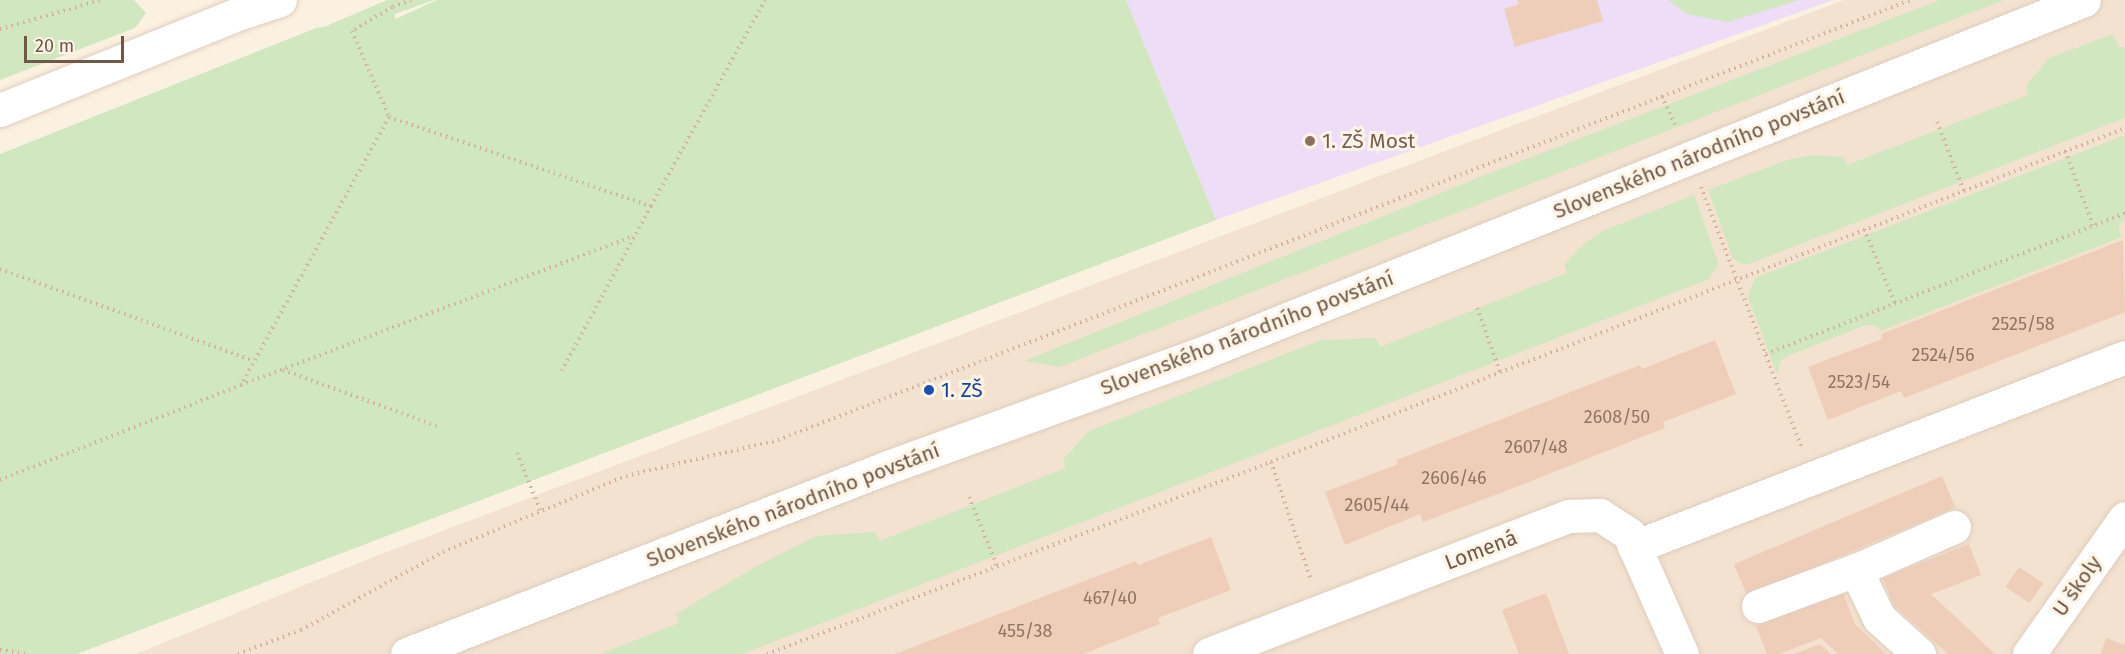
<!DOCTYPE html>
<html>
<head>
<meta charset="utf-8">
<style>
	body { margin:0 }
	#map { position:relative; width:2125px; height:654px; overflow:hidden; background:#fbf1e0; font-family:"Fira Sans",sans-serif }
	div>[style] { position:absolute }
	.residential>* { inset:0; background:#f2e2cf }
	.education>* { inset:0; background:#eeddf7 }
	.green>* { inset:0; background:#d0e7c0 }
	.building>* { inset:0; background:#efceb9; transform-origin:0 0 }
	.path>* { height:4px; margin-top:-2px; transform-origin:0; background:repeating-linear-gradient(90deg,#d4b29c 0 1.5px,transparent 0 6px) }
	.roads { filter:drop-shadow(0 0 2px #dfcdbd) drop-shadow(0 0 2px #dfcdbd) }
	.minor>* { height:33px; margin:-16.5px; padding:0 16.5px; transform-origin:16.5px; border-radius:16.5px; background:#fff }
	.dots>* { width:16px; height:16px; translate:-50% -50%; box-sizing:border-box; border:3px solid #fef5e6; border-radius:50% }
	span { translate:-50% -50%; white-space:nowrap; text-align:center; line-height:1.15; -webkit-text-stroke:6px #fef5e6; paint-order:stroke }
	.number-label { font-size:18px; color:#907564 }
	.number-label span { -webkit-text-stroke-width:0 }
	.education-label { font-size:21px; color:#785e54 }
	.left { translate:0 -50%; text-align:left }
	.street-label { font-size:21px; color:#715748 }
	.transit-label { font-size:21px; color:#164399 }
	.scale { position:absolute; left:24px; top:36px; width:100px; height:27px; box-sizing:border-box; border:3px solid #715748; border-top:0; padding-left:8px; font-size:18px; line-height:21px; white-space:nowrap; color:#715748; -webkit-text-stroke:4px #fef5e6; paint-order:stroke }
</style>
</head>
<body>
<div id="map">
	<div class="residential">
		<div style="clip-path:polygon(1844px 0,2125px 0,2125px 654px,136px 654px,371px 558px)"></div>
	</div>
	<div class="education">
		<div style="clip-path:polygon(1126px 0,1833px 0,1216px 220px)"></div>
	</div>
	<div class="green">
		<div style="clip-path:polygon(0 0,134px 0,146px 13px,135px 28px,0 80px)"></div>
		<div style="clip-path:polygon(387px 0,434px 0,395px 14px,395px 19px,437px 0,1126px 0,1216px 220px,77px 654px,0 654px,0 154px,316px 28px,324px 27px)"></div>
		<div style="clip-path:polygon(1668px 0,1799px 0,1728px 22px,1687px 14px)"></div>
		<div style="clip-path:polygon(1940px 0,2004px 0,1059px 367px,1024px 361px,1498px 170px)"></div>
		<div style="clip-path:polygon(2113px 34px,2119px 48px,2125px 47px,2125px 118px,1749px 264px,1743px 264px,1733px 259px,1708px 190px,1787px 160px,1812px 155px,1843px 157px,1847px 165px,2028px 95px,2026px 86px,2049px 58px)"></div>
		<div style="clip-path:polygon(2125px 135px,2125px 220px,2119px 224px,2119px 230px,2122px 237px,1880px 331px,1878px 326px,1866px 325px,1790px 355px,1781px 360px,1777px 374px,1748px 297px,1755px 278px)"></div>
		<div style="clip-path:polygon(1694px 195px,1719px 265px,1709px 279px,742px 654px,600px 654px,679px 623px,676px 614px,757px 566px,817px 536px,875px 532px,879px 541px,1066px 468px,1063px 460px,1089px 431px,1321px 340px,1376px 338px,1380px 347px,1567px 273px,1564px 265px,1586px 242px,1605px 230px)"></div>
	</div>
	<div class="building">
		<div style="clip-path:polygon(1517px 0,1597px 0,1603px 21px,1515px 47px,1504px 9px,1519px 4px)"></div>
		<div style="clip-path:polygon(2123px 240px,2125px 312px,1904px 398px,1901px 391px,1828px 420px,1808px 367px,1882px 339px,1881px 334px)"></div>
		<div style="clip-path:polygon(1715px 340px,1736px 394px,1663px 422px,1665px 428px,1503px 492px,1423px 522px,1420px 514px,1345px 545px,1325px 492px,1398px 464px,1397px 460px,1640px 365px,1642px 369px)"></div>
		<div style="left:1942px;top:476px;width:34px;height:226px;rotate:67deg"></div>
		<div style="clip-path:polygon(1211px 537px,1231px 590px,1158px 618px,1160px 624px,1083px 654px,895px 654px,1136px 561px,1138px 565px)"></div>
		<div style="clip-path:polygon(1969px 544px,1981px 575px,1931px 594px,1995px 654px,1948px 654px,1897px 608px,1895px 609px,1883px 578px)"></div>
		<div style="left:2019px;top:567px;width:29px;height:24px;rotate:34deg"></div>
		<div style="clip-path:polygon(1546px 593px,1569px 654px,1519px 654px,1502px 610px)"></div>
		<div style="clip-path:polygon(1843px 593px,1855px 624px,1886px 654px,1838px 654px,1821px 638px,1779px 654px,1767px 654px,1756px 626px)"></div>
		<div style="clip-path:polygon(2106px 638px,2125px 645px,2125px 654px,2101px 654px)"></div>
		<div style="clip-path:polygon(1820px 644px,1831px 654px,1794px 654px)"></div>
	</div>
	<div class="path">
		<div style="left:411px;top:0;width:20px;rotate:160deg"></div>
		<div style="left:392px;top:7px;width:47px;rotate:149deg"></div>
		<div style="left:352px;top:31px;width:94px;rotate:66.7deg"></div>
		<div style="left:389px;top:117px;width:277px;rotate:18.8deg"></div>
		<div style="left:651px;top:206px;width:187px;rotate:118.5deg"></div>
		<div style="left:0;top:29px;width:105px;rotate:-16deg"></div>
		<div style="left:1662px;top:96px;width:35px;rotate:66deg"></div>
		<div style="left:389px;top:117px;width:306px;rotate:118.9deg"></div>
		<div style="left:241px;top:385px;width:420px;rotate:-20.8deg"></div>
		<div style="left:1937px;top:122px;width:74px;rotate:68.6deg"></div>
		<div style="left:2065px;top:151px;width:79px;rotate:69.3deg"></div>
		<div style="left:1701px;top:187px;width:278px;rotate:68.9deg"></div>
		<div style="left:651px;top:206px;width:235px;rotate:-61deg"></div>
		<div style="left:1864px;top:229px;width:80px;rotate:67.3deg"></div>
		<div style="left:0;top:269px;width:270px;rotate:19.9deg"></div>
		<div style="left:1477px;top:308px;width:68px;rotate:70.2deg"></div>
		<div style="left:1766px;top:354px;width:386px;rotate:-21.4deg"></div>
		<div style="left:283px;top:370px;width:167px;rotate:20deg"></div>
		<div style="left:517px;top:453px;width:64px;rotate:67.9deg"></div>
		<div style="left:1271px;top:462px;width:125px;rotate:71.3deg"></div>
		<div style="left:0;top:480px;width:259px;rotate:-21.5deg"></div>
		<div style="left:969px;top:497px;width:74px;rotate:67.9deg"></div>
		<div style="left:0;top:650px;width:28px;rotate:8deg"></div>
		<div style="left:238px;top:654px;width:67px;rotate:-20.9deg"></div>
		<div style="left:301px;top:630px;width:162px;rotate:-28.8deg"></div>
		<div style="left:443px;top:552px;width:198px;rotate:-22.6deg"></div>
		<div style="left:626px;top:476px;width:156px;rotate:-13.3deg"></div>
		<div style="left:778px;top:440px;width:1215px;rotate:-21.24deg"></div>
		<div style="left:767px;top:654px;width:539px;rotate:-20.85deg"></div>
		<div style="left:1271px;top:462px;width:917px;rotate:-21.36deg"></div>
	</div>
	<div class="roads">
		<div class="minor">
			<div style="left:0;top:110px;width:259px;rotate:-22deg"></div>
			<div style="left:240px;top:13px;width:42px;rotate:-18deg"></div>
			<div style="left:1634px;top:547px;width:526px;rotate:-21.15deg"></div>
			<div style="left:1758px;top:606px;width:104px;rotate:-20.2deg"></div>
			<div style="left:407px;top:654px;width:516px;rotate:-21.24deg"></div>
			<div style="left:888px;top:467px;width:332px;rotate:-19.9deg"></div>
			<div style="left:1200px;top:354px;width:952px;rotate:-21.82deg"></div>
			<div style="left:1209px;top:654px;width:386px;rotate:-21deg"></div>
			<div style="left:1569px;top:516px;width:31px;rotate:-2deg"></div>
			<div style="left:1600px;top:515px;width:35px;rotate:33deg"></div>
			<div style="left:1629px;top:534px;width:131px;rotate:66.2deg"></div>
			<div style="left:1919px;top:654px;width:54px;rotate:-138deg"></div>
			<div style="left:1879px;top:618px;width:53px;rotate:-115.6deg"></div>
			<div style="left:1856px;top:570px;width:107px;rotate:-23.7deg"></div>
			<div style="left:2029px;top:654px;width:166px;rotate:-54.8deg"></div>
		</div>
	</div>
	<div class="dots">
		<div style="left:1310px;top:141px;background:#8d6e63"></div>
		<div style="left:929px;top:390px;background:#1a4fb4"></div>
	</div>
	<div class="number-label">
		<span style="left:2023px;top:324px">2525/58</span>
		<span style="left:1943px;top:355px">2524/56</span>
		<span style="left:1859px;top:382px">2523/54</span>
		<span style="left:1617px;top:417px">2608/50</span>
		<span style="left:1536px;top:447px">2607/48</span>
		<span style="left:1454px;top:478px">2606/46</span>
		<span style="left:1377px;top:505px">2605/44</span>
		<span style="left:1110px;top:598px">467/40</span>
		<span style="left:1025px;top:631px">455/38</span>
	</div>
	<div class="education-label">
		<span class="left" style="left:1322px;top:141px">1. ZŠ Most</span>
	</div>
	<div class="street-label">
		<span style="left:1699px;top:154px;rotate:-22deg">Slovenského národního povstání</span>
		<span style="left:1247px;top:333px;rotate:-21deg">Slovenského národního povstání</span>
		<span style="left:793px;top:505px;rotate:-21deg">Slovenského národního povstání</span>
		<span style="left:1481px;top:550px;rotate:-21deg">Lomená</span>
		<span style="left:2077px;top:586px;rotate:-55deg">U školy</span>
	</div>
	<div class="transit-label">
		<span class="left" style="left:941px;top:390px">1. ZŠ</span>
	</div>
	<div class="scale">20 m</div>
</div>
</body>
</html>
